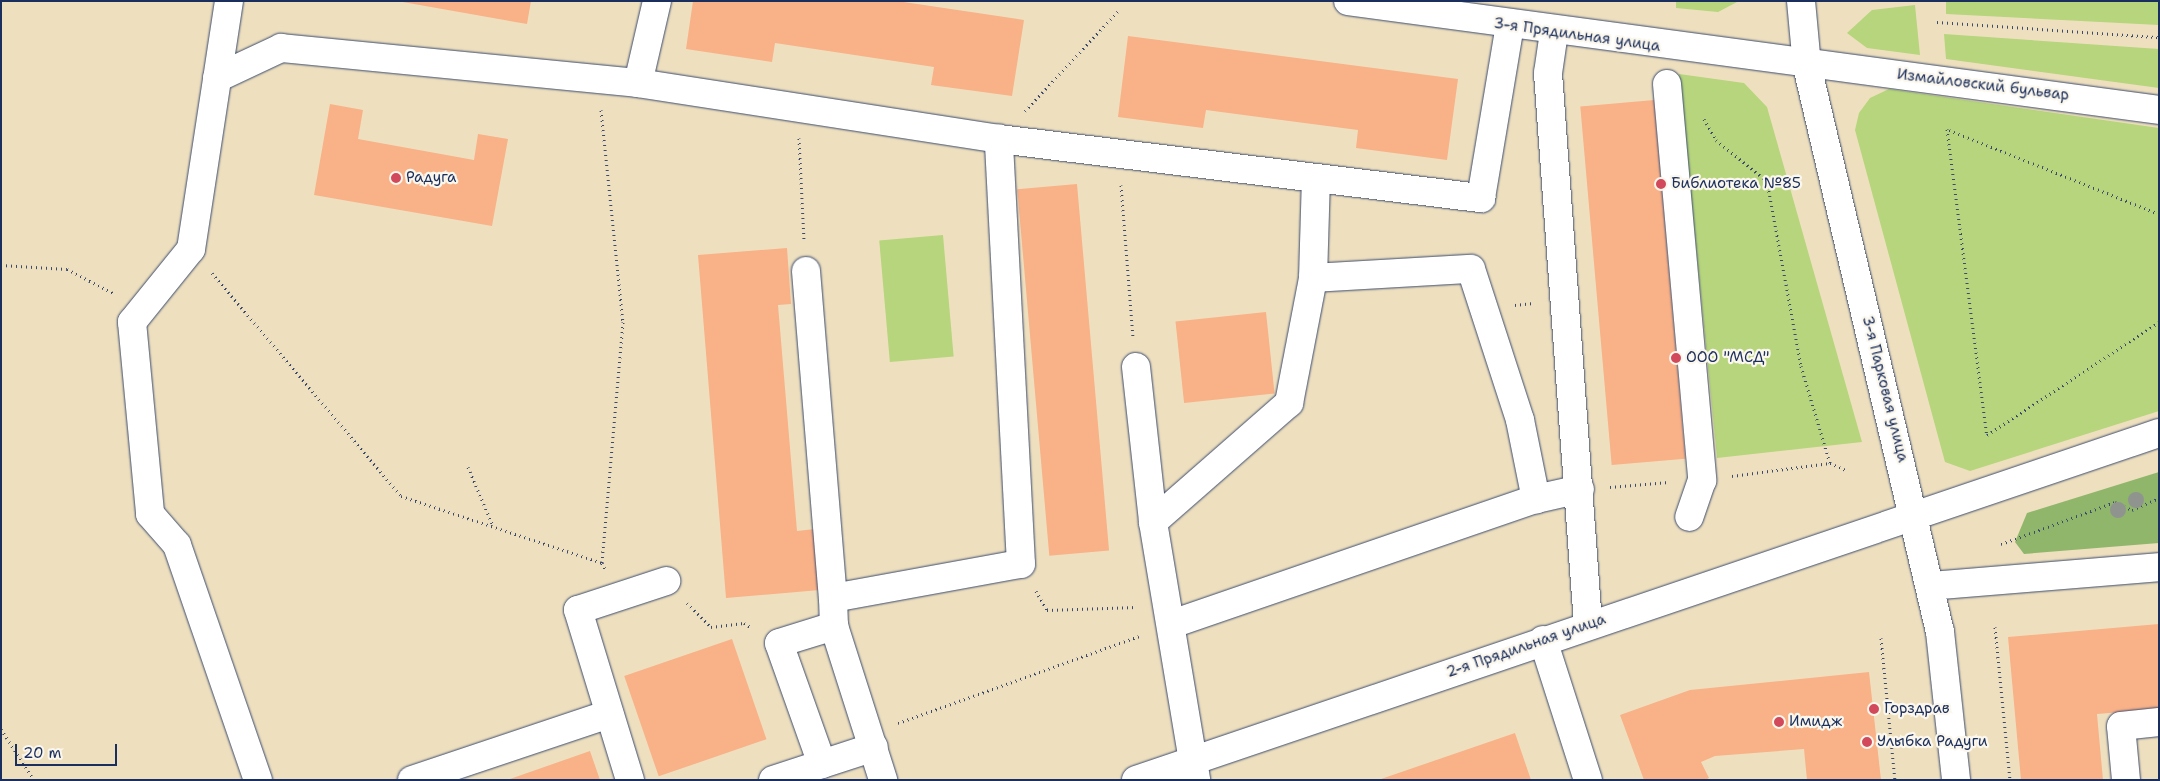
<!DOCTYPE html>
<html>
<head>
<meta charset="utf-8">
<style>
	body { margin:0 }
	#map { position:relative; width:2160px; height:781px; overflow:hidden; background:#eee0bf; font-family:"Shantell Sans",sans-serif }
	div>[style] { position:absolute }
	.green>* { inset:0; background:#b6d57c; transform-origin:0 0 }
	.forest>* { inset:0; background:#90b66c }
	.building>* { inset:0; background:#f9b188; transform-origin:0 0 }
	.path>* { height:3px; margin-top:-1.5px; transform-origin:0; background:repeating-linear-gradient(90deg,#3b4a6d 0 1px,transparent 0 5px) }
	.roads { filter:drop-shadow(0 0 1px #3b4a6d) drop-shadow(0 0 1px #3b4a6d) }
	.minor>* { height:28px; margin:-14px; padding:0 14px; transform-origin:14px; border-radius:14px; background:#fff }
	.trees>* { width:16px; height:16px; margin:-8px; border-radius:50%; background:#8f958e }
	.dots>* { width:14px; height:14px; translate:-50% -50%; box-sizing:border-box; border:2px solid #fbf7ec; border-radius:50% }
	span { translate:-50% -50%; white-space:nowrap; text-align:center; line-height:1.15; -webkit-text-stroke:4.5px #fbf7ec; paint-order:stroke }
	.street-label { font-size:15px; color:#1b2f5e }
	.poi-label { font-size:15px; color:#1b2f5e }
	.left { translate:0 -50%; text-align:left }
	.frame { position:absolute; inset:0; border:2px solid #1b2f5e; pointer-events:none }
	.scale { position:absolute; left:15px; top:744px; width:102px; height:22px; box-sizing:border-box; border:2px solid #1b2f5e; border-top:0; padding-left:6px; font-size:15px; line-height:18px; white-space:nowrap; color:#1b2f5e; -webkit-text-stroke:4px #fbf7ec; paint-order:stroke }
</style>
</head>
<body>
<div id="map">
	<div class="green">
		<div style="clip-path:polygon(1676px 1px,1739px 1px,1718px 12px,1676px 8px)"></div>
		<div style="clip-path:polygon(2159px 1px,2159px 25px,1946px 14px,1946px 2px)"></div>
		<div style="clip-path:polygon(1915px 5px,1920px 55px,1867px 48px,1847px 33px,1872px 10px)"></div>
		<div style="clip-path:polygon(1944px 34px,2159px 49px,2159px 88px,1946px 59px)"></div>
		<div style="clip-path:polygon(1679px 74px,1744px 83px,1767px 107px,1862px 442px,1717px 458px)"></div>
		<div style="clip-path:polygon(1889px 89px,2159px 128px,2159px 411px,1970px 471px,1945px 462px,1855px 130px,1859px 113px,1870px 98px)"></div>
		<div style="left:943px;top:235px;width:122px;height:64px;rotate:85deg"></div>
	</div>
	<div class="forest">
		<div style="clip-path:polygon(2159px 472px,2159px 543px,2024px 554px,2015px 542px,2027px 513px)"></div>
	</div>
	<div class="building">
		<div style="clip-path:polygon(397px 1px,531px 1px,527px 24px)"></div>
		<div style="clip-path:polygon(693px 1px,897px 1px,1024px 20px,1012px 96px,931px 85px,934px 67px,775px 43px,772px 62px,686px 49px)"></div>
		<div style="clip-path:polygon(1128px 36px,1458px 79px,1447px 160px,1356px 148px,1358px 130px,1206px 110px,1203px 128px,1118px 117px)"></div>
		<div style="left:1654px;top:100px;width:360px;height:74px;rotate:85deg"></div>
		<div style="clip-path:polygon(330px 104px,363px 110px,358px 139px,474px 160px,478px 134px,508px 139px,492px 226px,314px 195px)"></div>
		<div style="left:1077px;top:184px;width:368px;height:60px;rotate:85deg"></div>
		<div style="clip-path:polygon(787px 248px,791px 304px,778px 305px,797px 531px,815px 529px,820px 590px,726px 598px,698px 255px)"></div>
		<div style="left:1266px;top:312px;width:82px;height:91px;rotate:84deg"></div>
		<div style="clip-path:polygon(2159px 624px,2159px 709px,2097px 714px,2103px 780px,2021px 780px,2008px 637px)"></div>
		<div style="left:732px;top:639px;width:106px;height:114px;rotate:71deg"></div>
		<div style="clip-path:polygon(1869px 672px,1881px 780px,1807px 780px,1804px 749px,1715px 756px,1701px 762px,1709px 778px,1705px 780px,1644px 780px,1620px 715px,1690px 690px)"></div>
		<div style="clip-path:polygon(1515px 733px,1531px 780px,1381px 780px,1381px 779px)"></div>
		<div style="clip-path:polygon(590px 751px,600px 780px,510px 780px,510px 779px)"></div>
	</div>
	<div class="path">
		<div style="left:1937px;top:22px;width:223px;rotate:3.9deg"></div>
		<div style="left:601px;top:110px;width:213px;rotate:84.1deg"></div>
		<div style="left:623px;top:322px;width:242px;rotate:95deg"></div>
		<div style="left:1025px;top:111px;width:139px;rotate:-47deg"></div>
		<div style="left:1704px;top:119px;width:24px;rotate:60deg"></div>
		<div style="left:1716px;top:140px;width:65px;rotate:38.8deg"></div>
		<div style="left:1767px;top:181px;width:188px;rotate:79.6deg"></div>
		<div style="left:1801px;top:366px;width:101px;rotate:73.4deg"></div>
		<div style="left:799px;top:138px;width:101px;rotate:87.2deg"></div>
		<div style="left:1121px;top:185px;width:151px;rotate:85.5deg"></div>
		<div style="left:2159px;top:214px;width:228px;rotate:-158.2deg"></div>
		<div style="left:1947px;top:129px;width:309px;rotate:82.6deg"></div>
		<div style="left:1987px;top:435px;width:206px;rotate:-33.3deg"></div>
		<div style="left:1px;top:265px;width:66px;rotate:3.5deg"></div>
		<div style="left:67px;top:269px;width:52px;rotate:27.6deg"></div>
		<div style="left:212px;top:273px;width:292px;rotate:49.7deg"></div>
		<div style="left:401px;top:496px;width:212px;rotate:18.4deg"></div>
		<div style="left:602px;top:563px;width:7px;rotate:63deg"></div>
		<div style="left:1515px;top:305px;width:19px;rotate:-6deg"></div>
		<div style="left:468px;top:467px;width:64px;rotate:67deg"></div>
		<div style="left:1732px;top:476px;width:99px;rotate:-7.6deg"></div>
		<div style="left:1830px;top:463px;width:17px;rotate:24deg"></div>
		<div style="left:1610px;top:487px;width:59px;rotate:-4.8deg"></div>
		<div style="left:2001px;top:544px;width:121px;rotate:-20.2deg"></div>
		<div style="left:2115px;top:502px;width:19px;rotate:25deg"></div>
		<div style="left:2132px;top:510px;width:30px;rotate:-24deg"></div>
		<div style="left:1036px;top:591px;width:22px;rotate:60deg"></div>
		<div style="left:1047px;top:610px;width:90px;rotate:-1.9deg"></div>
		<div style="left:687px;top:603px;width:34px;rotate:45deg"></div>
		<div style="left:711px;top:627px;width:33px;rotate:-7deg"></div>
		<div style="left:744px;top:623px;width:9px;rotate:32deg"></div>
		<div style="left:1995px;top:627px;width:154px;rotate:84.4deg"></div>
		<div style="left:1881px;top:638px;width:143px;rotate:84.4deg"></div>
		<div style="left:898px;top:723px;width:256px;rotate:-19.8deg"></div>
		<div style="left:1px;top:729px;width:61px;rotate:57.1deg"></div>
	</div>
	<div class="roads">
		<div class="minor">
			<div style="left:229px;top:1px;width:251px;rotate:98.7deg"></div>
			<div style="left:191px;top:249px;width:94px;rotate:128.9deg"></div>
			<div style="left:132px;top:322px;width:193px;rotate:84.6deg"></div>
			<div style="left:150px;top:514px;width:41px;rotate:48.9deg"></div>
			<div style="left:177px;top:545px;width:249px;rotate:71deg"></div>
			<div style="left:657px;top:1px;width:84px;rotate:103deg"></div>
			<div style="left:638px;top:83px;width:365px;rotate:8.8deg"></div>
			<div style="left:999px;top:139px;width:486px;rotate:7deg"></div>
			<div style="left:1481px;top:198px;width:175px;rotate:-80.5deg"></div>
			<div style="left:1348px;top:1px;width:818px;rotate:7.65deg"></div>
			<div style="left:1801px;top:1px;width:65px;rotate:84.7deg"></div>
			<div style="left:1807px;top:66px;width:581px;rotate:76.78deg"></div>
			<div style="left:1940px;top:632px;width:149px;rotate:83.8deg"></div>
			<div style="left:1554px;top:32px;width:41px;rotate:98.3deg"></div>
			<div style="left:1548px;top:73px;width:552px;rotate:85.85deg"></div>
			<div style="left:217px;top:78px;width:71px;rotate:-25.1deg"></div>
			<div style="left:281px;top:48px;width:359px;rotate:5.6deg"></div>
			<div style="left:1667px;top:84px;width:398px;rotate:84.9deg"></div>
			<div style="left:1702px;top:480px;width:39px;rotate:109deg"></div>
			<div style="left:806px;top:271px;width:328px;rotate:85.3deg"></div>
			<div style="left:833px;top:598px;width:191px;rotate:-10.3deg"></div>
			<div style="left:1021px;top:564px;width:426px;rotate:-93deg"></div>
			<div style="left:1313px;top:278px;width:99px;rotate:-88.3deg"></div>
			<div style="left:1136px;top:367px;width:156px;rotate:83.7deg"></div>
			<div style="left:1153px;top:522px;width:262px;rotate:80.5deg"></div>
			<div style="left:1153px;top:522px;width:181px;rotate:-41.2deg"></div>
			<div style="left:1289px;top:403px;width:127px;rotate:-79.1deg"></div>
			<div style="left:1313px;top:278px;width:158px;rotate:-3.3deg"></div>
			<div style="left:1471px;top:269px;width:159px;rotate:72deg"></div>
			<div style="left:1520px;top:420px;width:81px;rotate:78.6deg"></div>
			<div style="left:1930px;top:586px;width:230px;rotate:-4.7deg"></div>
			<div style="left:833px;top:598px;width:28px;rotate:88deg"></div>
			<div style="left:834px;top:626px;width:162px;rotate:72.3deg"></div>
			<div style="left:1172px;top:624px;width:385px;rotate:-19deg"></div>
			<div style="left:1536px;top:499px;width:45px;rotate:-12.8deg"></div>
			<div style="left:1543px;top:640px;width:147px;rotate:72.2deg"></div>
			<div style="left:822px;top:764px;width:128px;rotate:-109.6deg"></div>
			<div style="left:779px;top:643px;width:58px;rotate:-17.2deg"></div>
			<div style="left:412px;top:780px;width:208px;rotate:-18.5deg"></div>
			<div style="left:630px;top:780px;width:178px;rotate:-107deg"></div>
			<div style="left:578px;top:610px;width:93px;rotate:-18.2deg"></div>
			<div style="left:773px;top:780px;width:106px;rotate:-18.1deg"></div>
			<div style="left:1136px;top:780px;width:1080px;rotate:-18.74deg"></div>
			<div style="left:2126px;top:780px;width:54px;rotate:-95.3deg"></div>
			<div style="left:2121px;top:726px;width:38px;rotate:-6deg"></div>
		</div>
	</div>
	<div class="trees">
		<div style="left:2136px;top:500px"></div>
		<div style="left:2118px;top:510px"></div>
	</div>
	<div class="dots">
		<div style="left:396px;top:178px;background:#d1495b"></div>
		<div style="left:1661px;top:184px;background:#d1495b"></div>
		<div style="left:1676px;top:358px;background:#d1495b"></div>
		<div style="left:1874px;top:709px;background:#d1495b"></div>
		<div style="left:1779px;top:722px;background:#d1495b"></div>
		<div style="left:1867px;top:742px;background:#d1495b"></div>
	</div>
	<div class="street-label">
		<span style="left:1577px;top:35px;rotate:8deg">3-я Прядильная улица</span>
		<span style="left:1983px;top:85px;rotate:7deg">Измайловский бульвар</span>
		<span style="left:1885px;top:389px;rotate:76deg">3-я Парковая улица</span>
		<span style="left:1526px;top:646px;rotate:-19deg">2-я Прядильная улица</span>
	</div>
	<div class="poi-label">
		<span class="left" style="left:406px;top:178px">Радуга</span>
		<span class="left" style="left:1671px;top:184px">Библиотека №85</span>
		<span class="left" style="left:1686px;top:358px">ООО "МСД"</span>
		<span class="left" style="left:1884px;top:709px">Горздрав</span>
		<span class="left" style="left:1789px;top:722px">Имидж</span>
		<span class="left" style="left:1877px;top:742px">Улыбка Радуги</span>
	</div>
	<div class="frame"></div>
	<div class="scale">20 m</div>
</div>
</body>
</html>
